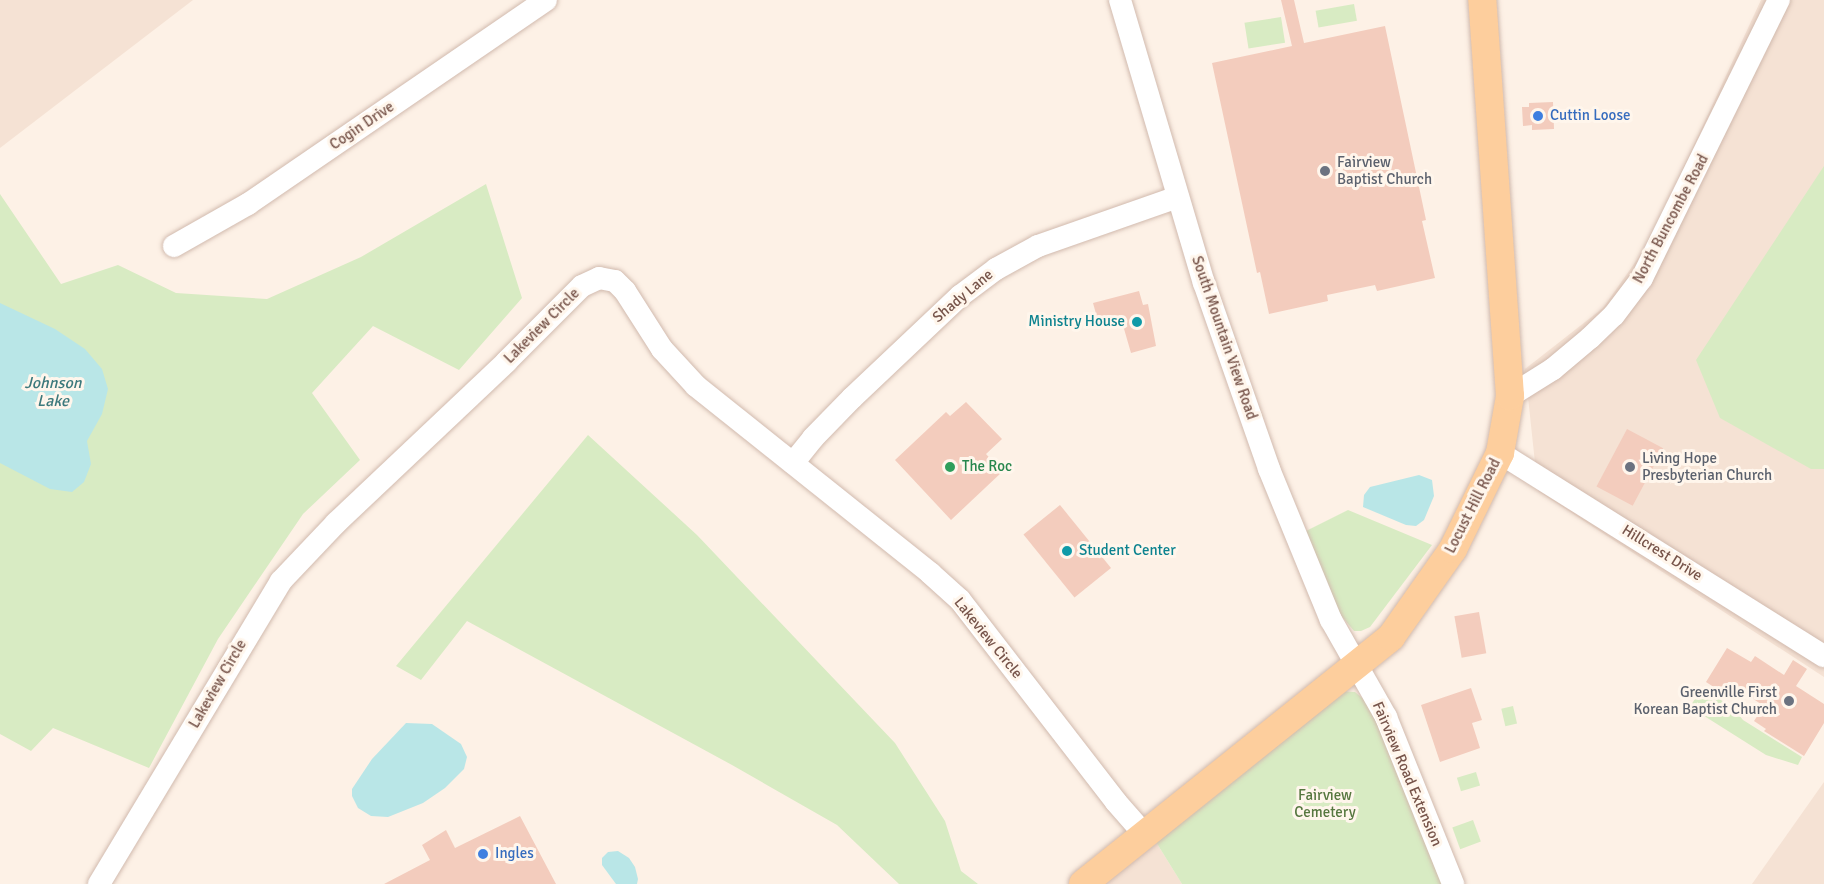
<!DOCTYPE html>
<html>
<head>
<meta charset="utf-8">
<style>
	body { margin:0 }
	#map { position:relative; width:1824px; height:884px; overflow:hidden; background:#fdf1e6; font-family:Signika,sans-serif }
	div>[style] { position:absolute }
	.residential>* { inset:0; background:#f5e2d4 }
	.green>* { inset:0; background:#d8ebc3; transform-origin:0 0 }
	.water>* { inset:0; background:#b9e6e7 }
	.building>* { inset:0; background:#f3ccbd; transform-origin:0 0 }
	.roads { filter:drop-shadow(0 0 2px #d1baae) drop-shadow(0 0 2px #d1baae) }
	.minor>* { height:22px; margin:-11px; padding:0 11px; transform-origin:11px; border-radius:11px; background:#fff }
	.major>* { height:28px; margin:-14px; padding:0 14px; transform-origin:14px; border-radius:14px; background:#fdce9d }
	.dots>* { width:16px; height:16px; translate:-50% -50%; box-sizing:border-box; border:3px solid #fff6ec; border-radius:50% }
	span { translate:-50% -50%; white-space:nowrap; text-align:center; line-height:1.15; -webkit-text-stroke:6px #fff6ec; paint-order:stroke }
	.shop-label { font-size:15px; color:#366cbe }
	.left { translate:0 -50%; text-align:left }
	.street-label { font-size:15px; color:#77544a }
	.worship-label { font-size:15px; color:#5b616d }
	.right { translate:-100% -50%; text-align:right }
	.culture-label { font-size:15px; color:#0d838f }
	.leisure-label { font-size:15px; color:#27864d }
	.park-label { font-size:15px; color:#56773f }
	.water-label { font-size:16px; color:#3c797c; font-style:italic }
</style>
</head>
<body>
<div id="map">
	<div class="residential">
		<div style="clip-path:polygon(0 0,193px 0,0 148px)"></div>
		<div style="clip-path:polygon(1761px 0,1824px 0,1824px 677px,1538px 491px,1525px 369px,1603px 308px,1648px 244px)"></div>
		<div style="clip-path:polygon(1824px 782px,1824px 884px,1752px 884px)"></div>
		<div style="clip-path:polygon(1156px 842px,1182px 884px,1101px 884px)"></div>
	</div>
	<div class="green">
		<div style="left:1354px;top:4px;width:17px;height:39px;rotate:80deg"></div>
		<div style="left:1281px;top:17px;width:26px;height:37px;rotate:81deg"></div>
		<div style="clip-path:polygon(1824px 166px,1824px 469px,1811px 469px,1720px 418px,1696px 360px)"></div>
		<div style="clip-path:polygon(486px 184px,522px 298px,459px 370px,373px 326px,312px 393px,360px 460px,303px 514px,218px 639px,149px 768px,53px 728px,31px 751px,0 734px,0 194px,61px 284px,118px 265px,176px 293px,267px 299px,361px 257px)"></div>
		<div style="clip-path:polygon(588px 435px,697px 535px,895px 743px,945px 821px,961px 871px,978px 884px,899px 884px,837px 825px,732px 765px,467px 621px,421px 680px,396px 666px)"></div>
		<div style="clip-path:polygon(1348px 510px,1432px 545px,1370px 627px,1361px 631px,1354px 631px,1334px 607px,1306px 531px)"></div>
		<div style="clip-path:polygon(1702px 687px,1734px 709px,1743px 720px,1802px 757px,1798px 765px,1766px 755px,1690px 707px)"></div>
		<div style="clip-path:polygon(1337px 691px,1355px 692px,1371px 705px,1443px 884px,1182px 884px,1156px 842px)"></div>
		<div style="left:1513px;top:706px;width:18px;height:12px;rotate:77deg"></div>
		<div style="left:1476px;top:772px;width:14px;height:20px;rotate:73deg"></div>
		<div style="left:1473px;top:820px;width:23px;height:22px;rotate:70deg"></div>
	</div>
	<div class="water">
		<div style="clip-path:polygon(0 303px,55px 329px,85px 349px,102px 369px,108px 389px,102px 414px,87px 441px,91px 464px,84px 482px,72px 492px,50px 489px,0 463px)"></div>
		<div style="clip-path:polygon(1419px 475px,1432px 480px,1434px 496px,1424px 520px,1416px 526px,1406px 525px,1363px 507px,1364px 495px,1370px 487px)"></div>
		<div style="clip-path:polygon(406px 723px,432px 724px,461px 744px,467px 757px,464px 769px,445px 788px,423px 803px,388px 817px,371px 816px,358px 808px,352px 796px,352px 789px,372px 759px)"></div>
		<div style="clip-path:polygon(618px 851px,629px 858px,635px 867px,638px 879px,637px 884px,616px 884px,602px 865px,602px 858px,608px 852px)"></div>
	</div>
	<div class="building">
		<div style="clip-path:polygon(1281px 0,1294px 0,1304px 43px,1385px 26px,1426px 220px,1422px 221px,1435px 278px,1377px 291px,1375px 285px,1327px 295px,1328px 301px,1269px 314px,1260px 272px,1257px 273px,1212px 63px,1292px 46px)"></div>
		<div style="clip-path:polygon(1553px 102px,1554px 129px,1532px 130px,1532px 125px,1523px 126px,1522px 107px,1529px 107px,1529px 103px)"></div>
		<div style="clip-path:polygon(1139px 291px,1143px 305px,1148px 304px,1156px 346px,1131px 353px,1120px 315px,1098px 321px,1093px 303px)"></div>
		<div style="clip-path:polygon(966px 402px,1002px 439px,986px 454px,1002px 472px,951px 520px,895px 460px,946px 412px,950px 416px)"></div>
		<div style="left:1627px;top:429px;width:41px;height:65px;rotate:28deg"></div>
		<div style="left:1060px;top:505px;width:81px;height:47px;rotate:51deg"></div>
		<div style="left:1479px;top:612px;width:42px;height:25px;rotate:80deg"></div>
		<div style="clip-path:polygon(1727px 648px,1751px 662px,1755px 656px,1784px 675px,1793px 660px,1807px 669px,1796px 686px,1824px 704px,1824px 723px,1804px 756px,1764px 731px,1766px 729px,1754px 721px,1764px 706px,1744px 693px,1741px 699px,1733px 695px,1731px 698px,1706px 682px)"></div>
		<div style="clip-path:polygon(1471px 688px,1482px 720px,1472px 723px,1480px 748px,1440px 762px,1421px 705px)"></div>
		<div style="clip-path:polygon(520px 816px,556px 884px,384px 884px,430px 860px,422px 845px,446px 830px,455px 848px)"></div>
	</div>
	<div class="roads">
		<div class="minor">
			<div style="left:1120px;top:0;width:295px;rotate:73.5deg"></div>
			<div style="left:1204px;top:283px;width:197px;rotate:70.7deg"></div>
			<div style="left:1269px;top:469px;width:163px;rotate:67.7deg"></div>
			<div style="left:1331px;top:620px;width:112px;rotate:60.4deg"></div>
			<div style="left:1386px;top:717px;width:180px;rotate:68.1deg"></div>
			<div style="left:174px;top:246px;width:85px;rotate:-29.6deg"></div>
			<div style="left:248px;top:204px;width:361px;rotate:-34.4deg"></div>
			<div style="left:1510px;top:396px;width:51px;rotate:-32.1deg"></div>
			<div style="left:1553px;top:369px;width:48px;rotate:-40deg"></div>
			<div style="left:1590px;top:338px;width:33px;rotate:-44deg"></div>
			<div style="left:1614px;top:315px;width:46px;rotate:-52.9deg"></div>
			<div style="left:1642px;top:278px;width:310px;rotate:-63.8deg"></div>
			<div style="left:1500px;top:453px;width:382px;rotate:32.1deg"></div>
			<div style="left:793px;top:463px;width:32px;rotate:-51deg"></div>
			<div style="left:813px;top:438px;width:56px;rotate:-45.7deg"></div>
			<div style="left:852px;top:398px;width:149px;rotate:-43.4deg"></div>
			<div style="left:960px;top:296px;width:45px;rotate:-36.9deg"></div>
			<div style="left:996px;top:269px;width:48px;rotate:-28.7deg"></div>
			<div style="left:1038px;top:246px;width:148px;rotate:-19.3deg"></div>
			<div style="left:99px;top:884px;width:353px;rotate:-59deg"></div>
			<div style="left:281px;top:581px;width:80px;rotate:-46.5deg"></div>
			<div style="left:336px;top:523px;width:234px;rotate:-43.4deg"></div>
			<div style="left:506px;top:362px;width:107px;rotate:-45deg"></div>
			<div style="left:582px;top:286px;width:19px;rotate:-25deg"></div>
			<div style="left:599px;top:278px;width:16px;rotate:11deg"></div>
			<div style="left:615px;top:281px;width:14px;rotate:45deg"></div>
			<div style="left:625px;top:291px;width:69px;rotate:57.5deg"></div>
			<div style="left:662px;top:349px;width:50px;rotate:47.4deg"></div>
			<div style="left:696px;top:386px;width:300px;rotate:38.6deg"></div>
			<div style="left:930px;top:573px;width:40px;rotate:42deg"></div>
			<div style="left:960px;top:600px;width:255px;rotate:52.3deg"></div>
			<div style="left:1116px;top:802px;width:43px;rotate:48.8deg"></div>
		</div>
		<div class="major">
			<div style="left:1083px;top:884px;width:395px;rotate:-38.7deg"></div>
			<div style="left:1391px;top:637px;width:108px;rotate:-54.8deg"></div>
			<div style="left:1453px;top:549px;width:107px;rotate:-63.9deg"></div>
			<div style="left:1500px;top:453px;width:58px;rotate:-80deg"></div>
			<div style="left:1510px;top:396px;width:397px;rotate:-94deg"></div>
		</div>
	</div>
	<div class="dots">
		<div style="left:1538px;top:116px;background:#3f7fe0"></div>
		<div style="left:1325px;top:171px;background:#6b7280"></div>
		<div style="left:1137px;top:322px;background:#0f9aa8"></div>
		<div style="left:950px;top:467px;background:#2e9e5b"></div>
		<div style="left:1630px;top:467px;background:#6b7280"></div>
		<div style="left:1067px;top:551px;background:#0f9aa8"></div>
		<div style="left:1789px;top:701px;background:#6b7280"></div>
		<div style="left:483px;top:854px;background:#3f7fe0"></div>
	</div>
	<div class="shop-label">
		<span class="left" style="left:1550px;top:116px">Cuttin Loose</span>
		<span class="left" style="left:495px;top:854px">Ingles</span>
	</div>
	<div class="street-label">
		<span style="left:362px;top:126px;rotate:-34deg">Cogin Drive</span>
		<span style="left:1671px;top:219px;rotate:-62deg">North Buncombe Road</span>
		<span style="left:963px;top:296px;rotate:-40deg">Shady Lane</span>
		<span style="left:542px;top:326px;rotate:-45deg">Lakeview Circle</span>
		<span style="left:1224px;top:338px;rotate:71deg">South Mountain View Road</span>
		<span style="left:1473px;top:506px;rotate:-63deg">Locust Hill Road</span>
		<span style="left:1662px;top:553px;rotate:32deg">Hillcrest Drive</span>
		<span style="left:988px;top:638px;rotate:51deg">Lakeview Circle</span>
		<span style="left:218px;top:684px;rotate:-60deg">Lakeview Circle</span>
		<span style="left:1407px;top:774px;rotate:67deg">Fairview Road Extension</span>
	</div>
	<div class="worship-label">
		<span class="left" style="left:1337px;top:171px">Fairview<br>Baptist Church</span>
		<span class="left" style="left:1642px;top:467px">Living Hope<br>Presbyterian Church</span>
		<span class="right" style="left:1777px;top:701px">Greenville First<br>Korean Baptist Church</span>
	</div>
	<div class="culture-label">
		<span class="right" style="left:1125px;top:322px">Ministry House</span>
		<span class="left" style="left:1079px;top:551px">Student Center</span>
	</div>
	<div class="leisure-label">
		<span class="left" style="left:962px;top:467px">The Roc</span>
	</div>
	<div class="park-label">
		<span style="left:1325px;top:804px">Fairview<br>Cemetery</span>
	</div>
	<div class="water-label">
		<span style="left:53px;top:392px">Johnson<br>Lake</span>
	</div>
</div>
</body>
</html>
